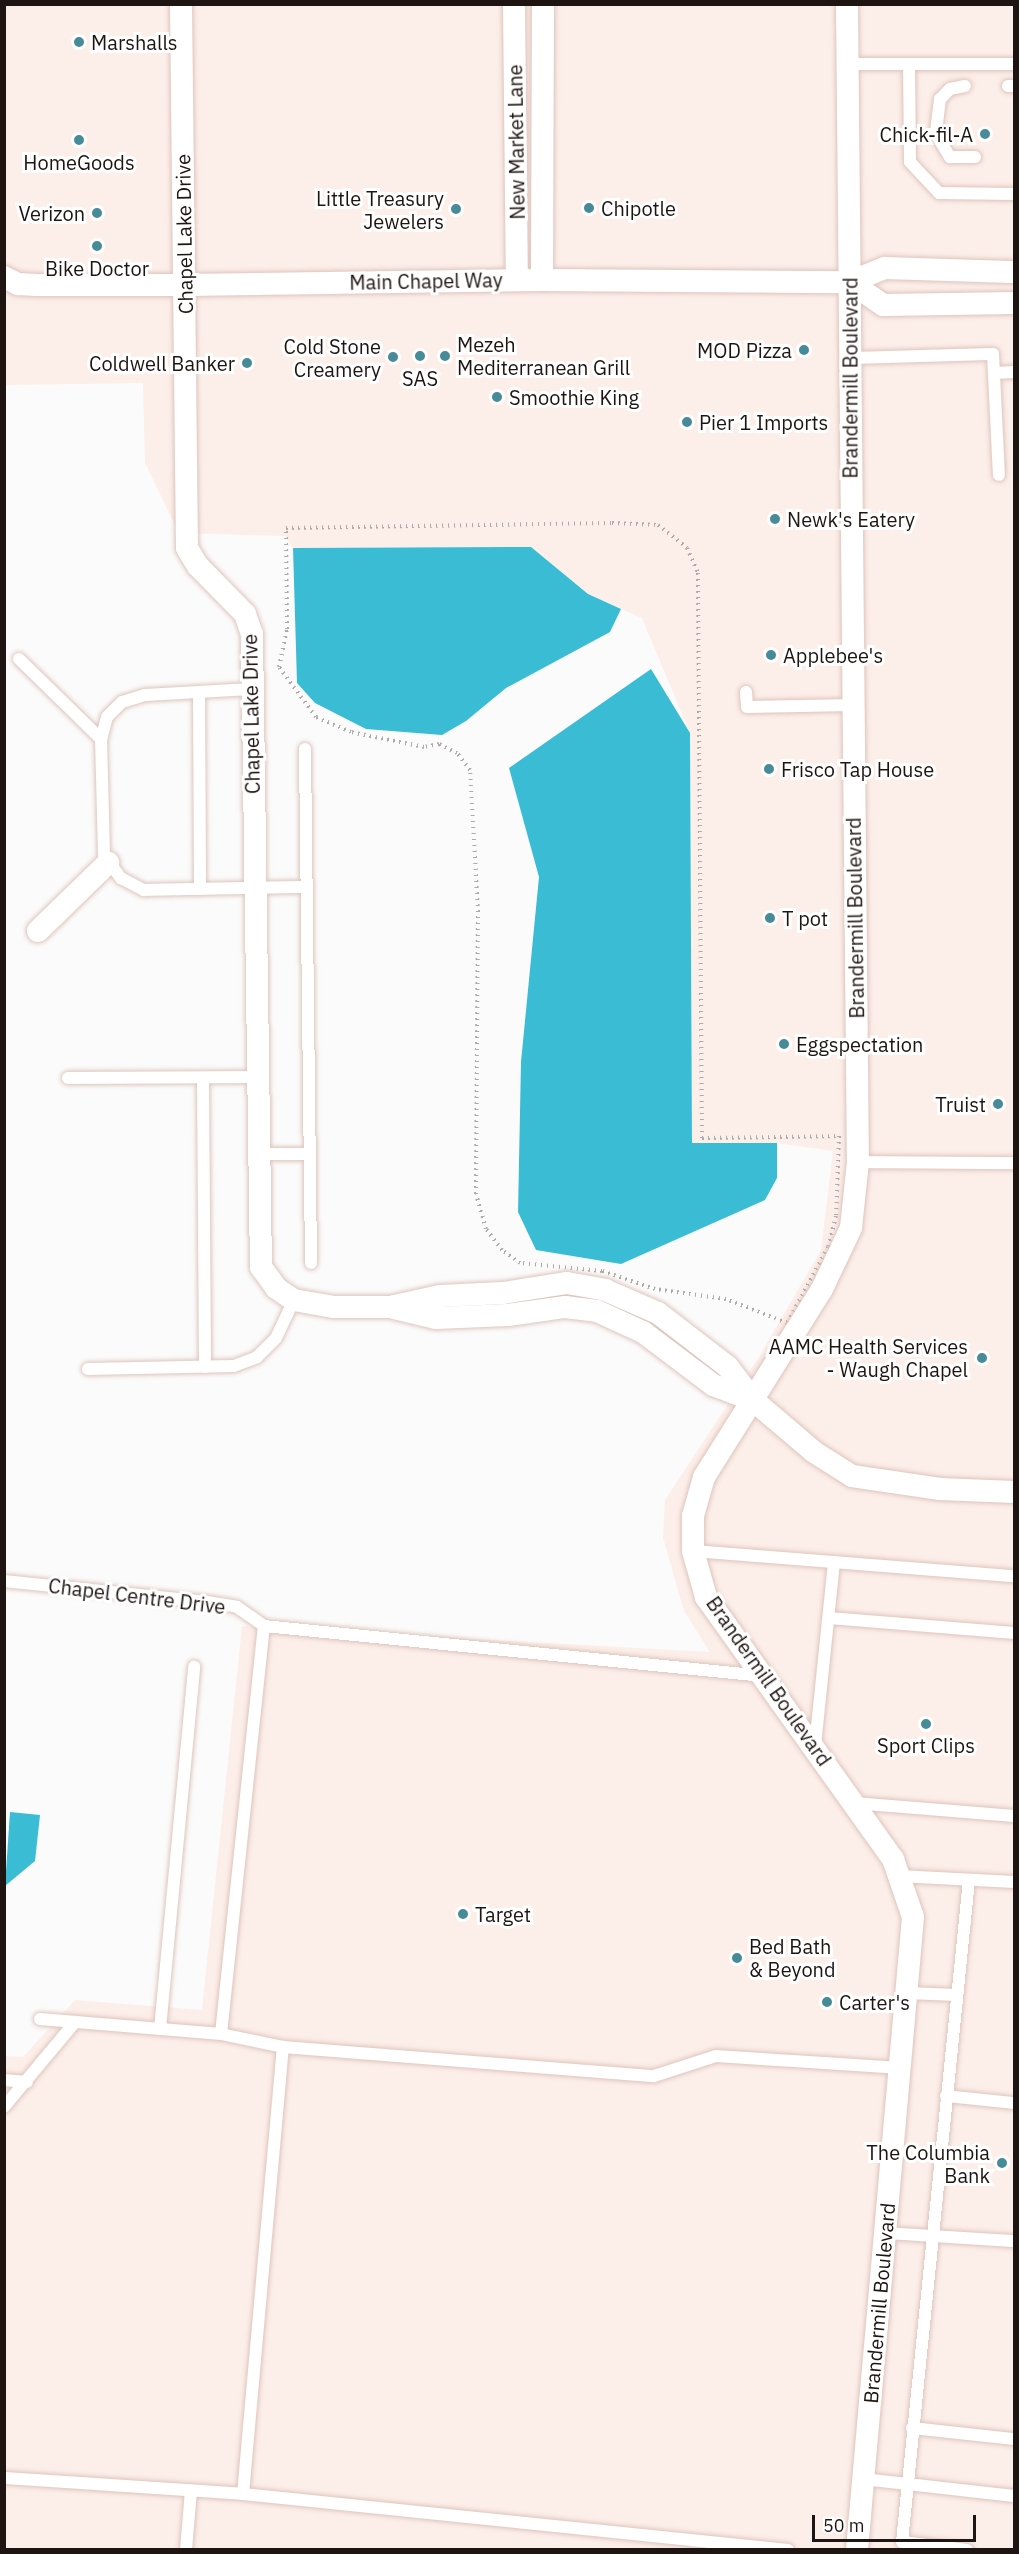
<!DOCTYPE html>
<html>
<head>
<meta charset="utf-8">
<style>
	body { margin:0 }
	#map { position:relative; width:1019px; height:2554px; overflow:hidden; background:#fbfbfb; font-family:"IBM Plex Sans",sans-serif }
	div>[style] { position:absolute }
	.built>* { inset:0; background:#fceee9 }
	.water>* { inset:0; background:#3abcd4 }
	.path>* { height:4px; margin-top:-2px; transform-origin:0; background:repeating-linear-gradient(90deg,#adaaa9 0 1.5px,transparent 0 6px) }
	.roads { filter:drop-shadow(0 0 2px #dec5bd) drop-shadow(0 0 2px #dec5bd) }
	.lane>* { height:12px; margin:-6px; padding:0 6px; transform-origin:6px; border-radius:6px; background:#fff }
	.street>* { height:22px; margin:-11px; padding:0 11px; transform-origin:11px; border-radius:11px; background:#fff }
	.dots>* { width:16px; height:16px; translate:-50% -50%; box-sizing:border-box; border:3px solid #fff; border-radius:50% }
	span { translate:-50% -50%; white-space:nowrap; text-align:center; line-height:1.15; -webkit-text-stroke:6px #fff; paint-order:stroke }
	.poi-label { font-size:20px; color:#1e1512 }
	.left { translate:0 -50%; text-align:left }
	.right { translate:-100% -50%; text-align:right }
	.street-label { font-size:20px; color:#1e1512 }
	.frame { position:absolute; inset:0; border:6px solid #1e1512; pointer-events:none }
	.scale { position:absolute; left:812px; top:2515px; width:164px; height:27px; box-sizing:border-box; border:3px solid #1e1512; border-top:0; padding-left:8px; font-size:18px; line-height:21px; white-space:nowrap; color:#1e1512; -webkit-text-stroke:4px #fff; paint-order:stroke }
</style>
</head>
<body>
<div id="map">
	<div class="built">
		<div style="clip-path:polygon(5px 5px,1014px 5px,1014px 2549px,5px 2549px,4px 2056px,23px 2057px,75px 2000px,202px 2010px,242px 1626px,710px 1652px,684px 1611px,663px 1538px,665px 1500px,759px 1357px,821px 1250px,833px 1151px,777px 1143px,692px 1143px,690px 733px,642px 618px,588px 594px,531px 547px,293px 548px,285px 536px,179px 533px,145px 463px,143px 383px,5px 385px)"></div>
	</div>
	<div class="water">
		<div style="clip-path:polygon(531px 547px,588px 594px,621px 609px,610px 632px,506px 688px,466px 721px,442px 735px,366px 729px,315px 703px,297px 683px,293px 548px)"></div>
		<div style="clip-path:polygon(651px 669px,690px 733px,692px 1143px,777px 1143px,777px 1178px,765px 1200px,621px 1264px,536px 1250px,518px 1212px,521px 1062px,539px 877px,509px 768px)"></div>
		<div style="clip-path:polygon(10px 1812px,40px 1815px,35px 1861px,5px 1886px)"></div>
	</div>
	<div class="path">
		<div style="left:612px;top:523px;width:46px;rotate:2.5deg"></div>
		<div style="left:658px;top:525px;width:37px;rotate:38deg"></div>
		<div style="left:687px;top:548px;width:27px;rotate:66deg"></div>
		<div style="left:698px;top:573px;width:565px;rotate:89.59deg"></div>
		<div style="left:702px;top:1138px;width:137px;rotate:-0.8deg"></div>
		<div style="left:839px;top:1136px;width:80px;rotate:92.1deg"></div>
		<div style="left:836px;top:1216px;width:32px;rotate:104deg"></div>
		<div style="left:828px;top:1247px;width:86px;rotate:118.3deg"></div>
		<div style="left:787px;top:1323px;width:66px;rotate:-158.5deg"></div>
		<div style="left:726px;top:1299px;width:72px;rotate:-172deg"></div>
		<div style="left:655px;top:1289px;width:56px;rotate:-161.2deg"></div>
		<div style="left:602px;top:1271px;width:82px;rotate:-174.4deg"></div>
		<div style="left:520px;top:1263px;width:22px;rotate:-144deg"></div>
		<div style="left:502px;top:1250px;width:26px;rotate:-127deg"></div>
		<div style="left:486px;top:1229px;width:36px;rotate:-106deg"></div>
		<div style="left:476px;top:1194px;width:282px;rotate:-89.6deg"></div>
		<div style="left:478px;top:912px;width:142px;rotate:-93.2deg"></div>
		<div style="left:470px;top:770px;width:21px;rotate:-127deg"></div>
		<div style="left:457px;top:753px;width:20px;rotate:-153deg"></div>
		<div style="left:439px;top:744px;width:15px;rotate:169deg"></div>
		<div style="left:424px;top:747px;width:75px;rotate:-168.4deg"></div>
		<div style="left:351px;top:732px;width:38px;rotate:-157deg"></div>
		<div style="left:316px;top:717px;width:62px;rotate:-126.5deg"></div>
		<div style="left:279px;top:667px;width:39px;rotate:-78deg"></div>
		<div style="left:287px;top:629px;width:101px;rotate:-90.6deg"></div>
		<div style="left:286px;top:528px;width:326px;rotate:-0.9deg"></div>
	</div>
	<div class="roads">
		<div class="lane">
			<div style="left:847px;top:64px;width:167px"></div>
			<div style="left:909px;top:65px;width:97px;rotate:89.4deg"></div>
			<div style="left:910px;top:162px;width:42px;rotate:46.9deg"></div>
			<div style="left:939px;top:193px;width:75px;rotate:0.8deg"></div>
			<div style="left:965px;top:86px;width:15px;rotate:169deg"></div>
			<div style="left:950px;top:89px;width:14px;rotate:135deg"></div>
			<div style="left:940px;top:99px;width:35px;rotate:97deg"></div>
			<div style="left:936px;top:134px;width:27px;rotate:59deg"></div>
			<div style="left:950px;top:157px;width:25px"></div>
			<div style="left:1008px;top:86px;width:6px"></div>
			<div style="left:850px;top:358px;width:143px;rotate:-1.6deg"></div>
			<div style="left:993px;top:354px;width:121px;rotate:87.2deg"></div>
			<div style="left:994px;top:373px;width:20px;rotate:-3deg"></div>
			<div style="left:19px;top:659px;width:115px;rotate:44.3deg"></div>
			<div style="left:251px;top:689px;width:106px;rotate:176.8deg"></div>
			<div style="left:145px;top:695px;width:24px;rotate:163deg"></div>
			<div style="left:122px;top:702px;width:21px;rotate:135deg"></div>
			<div style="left:107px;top:717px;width:23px;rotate:105deg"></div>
			<div style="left:101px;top:739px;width:116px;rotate:88.5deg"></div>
			<div style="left:104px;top:855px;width:29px;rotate:54deg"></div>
			<div style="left:121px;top:878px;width:26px;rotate:28deg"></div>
			<div style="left:144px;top:890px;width:162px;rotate:-1.1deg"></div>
			<div style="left:199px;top:692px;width:197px;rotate:89.7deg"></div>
			<div style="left:746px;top:692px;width:15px;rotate:86deg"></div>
			<div style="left:747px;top:707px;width:106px;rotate:-1.1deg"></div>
			<div style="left:305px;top:749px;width:514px;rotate:89.33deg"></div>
			<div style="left:68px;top:1078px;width:188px;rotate:-0.3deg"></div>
			<div style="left:203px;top:1078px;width:289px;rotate:89.6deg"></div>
			<div style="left:258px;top:1154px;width:51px"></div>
			<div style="left:858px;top:1162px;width:156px;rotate:0.4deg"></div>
			<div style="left:88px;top:1369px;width:146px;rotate:-1.2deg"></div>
			<div style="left:234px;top:1366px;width:25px;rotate:-21deg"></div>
			<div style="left:257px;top:1357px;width:27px;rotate:-45deg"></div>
			<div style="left:276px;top:1338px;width:42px;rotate:-64.7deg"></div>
			<div style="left:693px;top:1551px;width:322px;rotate:4.5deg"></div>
			<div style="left:4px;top:1581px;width:204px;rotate:5.9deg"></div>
			<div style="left:207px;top:1602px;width:30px;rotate:9deg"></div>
			<div style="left:237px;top:1607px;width:33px;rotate:35deg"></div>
			<div style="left:264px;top:1626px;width:501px;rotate:5.72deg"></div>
			<div style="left:829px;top:1618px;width:186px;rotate:4.6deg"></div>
			<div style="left:815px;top:1746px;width:185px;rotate:-84.1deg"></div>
			<div style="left:854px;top:1803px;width:161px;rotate:4.6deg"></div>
			<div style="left:899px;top:1876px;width:115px;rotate:3deg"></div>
			<div style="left:907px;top:1993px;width:50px;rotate:2.3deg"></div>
			<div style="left:40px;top:2019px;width:182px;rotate:4.7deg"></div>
			<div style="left:221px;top:2034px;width:63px;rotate:11.8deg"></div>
			<div style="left:283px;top:2047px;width:372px;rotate:4.5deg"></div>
			<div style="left:654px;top:2076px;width:65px;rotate:-17.9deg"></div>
			<div style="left:716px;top:2056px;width:185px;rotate:3.7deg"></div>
			<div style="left:160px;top:2029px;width:364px;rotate:-84.6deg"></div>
			<div style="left:221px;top:2034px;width:410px;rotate:-84deg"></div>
			<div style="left:4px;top:2080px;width:23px;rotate:5deg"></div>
			<div style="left:946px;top:2096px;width:68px;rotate:5.9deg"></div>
			<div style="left:4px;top:2107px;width:111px;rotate:-50.1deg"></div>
			<div style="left:886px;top:2233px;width:128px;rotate:3.6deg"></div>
			<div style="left:912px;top:2428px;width:103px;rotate:6.2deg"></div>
			<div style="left:4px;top:2478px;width:240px;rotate:3.8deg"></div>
			<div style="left:243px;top:2494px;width:548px;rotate:5.87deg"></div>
			<div style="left:863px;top:2479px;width:152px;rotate:6.4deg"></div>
			<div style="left:243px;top:2494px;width:449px;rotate:-84.9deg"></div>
			<div style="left:186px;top:2550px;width:60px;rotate:-85.2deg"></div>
			<div style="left:967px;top:2550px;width:65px;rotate:-173deg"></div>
			<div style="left:902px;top:2542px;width:665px;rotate:-84.22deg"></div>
		</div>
		<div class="street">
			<div style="left:181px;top:4px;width:544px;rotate:89.37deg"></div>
			<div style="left:187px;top:548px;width:21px;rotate:59deg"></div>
			<div style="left:198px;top:566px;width:67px;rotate:45.6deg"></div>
			<div style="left:245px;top:614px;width:21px;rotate:71deg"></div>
			<div style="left:252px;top:634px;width:633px;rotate:89.19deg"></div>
			<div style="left:261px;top:1267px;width:26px;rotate:54deg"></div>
			<div style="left:276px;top:1288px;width:22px;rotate:34deg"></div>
			<div style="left:294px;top:1300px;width:41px;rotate:9.9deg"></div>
			<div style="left:334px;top:1307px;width:56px"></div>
			<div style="left:390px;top:1307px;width:51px;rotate:-12.4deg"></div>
			<div style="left:440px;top:1296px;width:63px;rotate:-2.7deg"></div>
			<div style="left:503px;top:1293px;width:65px;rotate:-8.9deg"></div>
			<div style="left:567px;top:1283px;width:39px;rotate:10deg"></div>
			<div style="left:605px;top:1290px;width:58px;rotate:23.5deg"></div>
			<div style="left:658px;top:1313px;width:88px;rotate:37.6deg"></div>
			<div style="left:728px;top:1367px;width:41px;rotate:52.9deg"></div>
			<div style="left:753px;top:1400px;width:80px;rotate:40.4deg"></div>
			<div style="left:814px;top:1452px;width:45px;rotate:32.3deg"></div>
			<div style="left:852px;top:1476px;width:89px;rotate:8.4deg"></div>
			<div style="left:940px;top:1489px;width:74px;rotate:2.3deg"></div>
			<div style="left:514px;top:4px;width:276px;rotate:89.4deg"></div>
			<div style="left:847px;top:4px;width:1158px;rotate:89.46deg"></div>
			<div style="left:858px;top:1162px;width:66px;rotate:96.1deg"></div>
			<div style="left:851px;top:1228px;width:68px;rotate:115.4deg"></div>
			<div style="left:822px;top:1289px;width:222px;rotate:122.1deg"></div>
			<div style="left:704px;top:1477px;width:41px;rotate:105.8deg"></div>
			<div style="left:693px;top:1516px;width:35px;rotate:90deg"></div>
			<div style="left:693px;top:1551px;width:48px;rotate:74.2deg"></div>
			<div style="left:706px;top:1597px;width:322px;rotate:54.5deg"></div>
			<div style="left:893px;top:1859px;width:61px;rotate:71deg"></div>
			<div style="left:913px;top:1917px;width:635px;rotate:95.06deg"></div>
			<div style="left:4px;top:277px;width:16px;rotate:27deg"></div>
			<div style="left:18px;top:284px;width:19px;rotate:3deg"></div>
			<div style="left:37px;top:285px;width:148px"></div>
			<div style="left:185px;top:285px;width:357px;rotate:-0.8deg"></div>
			<div style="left:542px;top:280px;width:308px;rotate:0.4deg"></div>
			<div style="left:850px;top:282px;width:38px;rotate:-22deg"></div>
			<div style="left:885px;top:268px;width:129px;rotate:1.8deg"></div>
			<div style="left:542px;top:280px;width:276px;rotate:-89.8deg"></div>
			<div style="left:850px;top:282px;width:40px;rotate:34.9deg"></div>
			<div style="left:883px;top:305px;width:131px;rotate:-0.9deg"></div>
			<div style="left:38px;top:931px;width:98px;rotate:-44.2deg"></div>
			<div style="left:394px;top:1308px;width:43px;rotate:13.4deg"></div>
			<div style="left:436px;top:1318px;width:72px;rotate:-2.4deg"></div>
			<div style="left:508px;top:1315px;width:58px;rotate:-8deg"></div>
			<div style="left:565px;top:1307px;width:32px;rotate:7deg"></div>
			<div style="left:597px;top:1311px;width:51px;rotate:24.5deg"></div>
			<div style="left:643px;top:1332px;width:88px;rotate:37.1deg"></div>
			<div style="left:713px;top:1385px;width:43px;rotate:20.6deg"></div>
		</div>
	</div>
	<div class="dots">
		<div style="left:79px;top:42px;background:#478b99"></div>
		<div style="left:985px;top:134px;background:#478b99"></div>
		<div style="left:79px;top:140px;background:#478b99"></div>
		<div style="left:589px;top:208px;background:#478b99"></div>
		<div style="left:456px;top:209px;background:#478b99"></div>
		<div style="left:97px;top:213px;background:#478b99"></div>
		<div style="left:97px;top:246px;background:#478b99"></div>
		<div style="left:804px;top:350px;background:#478b99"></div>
		<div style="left:420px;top:356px;background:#478b99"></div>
		<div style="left:445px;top:356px;background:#478b99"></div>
		<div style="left:393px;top:357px;background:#478b99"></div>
		<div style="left:247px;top:363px;background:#478b99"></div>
		<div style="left:497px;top:397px;background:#478b99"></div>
		<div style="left:687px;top:422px;background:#478b99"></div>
		<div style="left:775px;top:519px;background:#478b99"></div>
		<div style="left:771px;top:655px;background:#478b99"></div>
		<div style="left:769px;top:769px;background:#478b99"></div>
		<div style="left:770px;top:918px;background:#478b99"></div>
		<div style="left:784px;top:1044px;background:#478b99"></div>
		<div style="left:998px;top:1104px;background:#478b99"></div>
		<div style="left:982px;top:1358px;background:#478b99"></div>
		<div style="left:926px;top:1724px;background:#478b99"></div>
		<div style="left:463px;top:1914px;background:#478b99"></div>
		<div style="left:737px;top:1958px;background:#478b99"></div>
		<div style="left:827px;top:2002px;background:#478b99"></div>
		<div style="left:1002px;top:2163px;background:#478b99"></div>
	</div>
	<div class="poi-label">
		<span class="left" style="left:91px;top:42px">Marshalls</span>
		<span class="right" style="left:973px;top:134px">Chick-fil-A</span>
		<span style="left:79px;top:162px">HomeGoods</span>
		<span class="right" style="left:444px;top:210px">Little Treasury<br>Jewelers</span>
		<span class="left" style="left:601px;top:208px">Chipotle</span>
		<span class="right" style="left:85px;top:213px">Verizon</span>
		<span style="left:97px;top:268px">Bike Doctor</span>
		<span class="left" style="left:457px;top:356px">Mezeh<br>Mediterranean Grill</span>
		<span class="right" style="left:381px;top:358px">Cold Stone<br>Creamery</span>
		<span class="right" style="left:792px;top:350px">MOD Pizza</span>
		<span class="right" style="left:235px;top:363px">Coldwell Banker</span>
		<span style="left:420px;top:378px">SAS</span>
		<span class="left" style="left:509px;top:397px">Smoothie King</span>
		<span class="left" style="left:699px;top:422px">Pier 1 Imports</span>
		<span class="left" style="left:787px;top:519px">Newk's Eatery</span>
		<span class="left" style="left:783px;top:655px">Applebee's</span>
		<span class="left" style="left:781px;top:769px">Frisco Tap House</span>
		<span class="left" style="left:782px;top:918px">T pot</span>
		<span class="left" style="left:796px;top:1044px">Eggspectation</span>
		<span class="right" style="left:986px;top:1104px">Truist</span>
		<span class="right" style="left:968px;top:1358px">AAMC Health Services<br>- Waugh Chapel</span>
		<span style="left:926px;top:1745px">Sport Clips</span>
		<span class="left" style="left:475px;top:1914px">Target</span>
		<span class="left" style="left:749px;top:1958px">Bed Bath<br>&amp; Beyond</span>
		<span class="left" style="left:839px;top:2002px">Carter's</span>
		<span class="right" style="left:990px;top:2164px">The Columbia<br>Bank</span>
	</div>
	<div class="street-label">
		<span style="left:516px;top:142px;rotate:-91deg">New Market Lane</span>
		<span style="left:184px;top:234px;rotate:-91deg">Chapel Lake Drive</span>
		<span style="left:426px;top:281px;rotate:-1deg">Main Chapel Way</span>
		<span style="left:850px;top:378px;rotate:-90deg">Brandermill Boulevard</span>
		<span style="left:251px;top:714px;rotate:-91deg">Chapel Lake Drive</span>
		<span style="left:855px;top:918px;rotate:-91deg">Brandermill Boulevard</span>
		<span style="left:137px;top:1596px;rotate:7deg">Chapel Centre Drive</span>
		<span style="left:769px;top:1681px;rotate:55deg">Brandermill Boulevard</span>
		<span style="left:879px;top:2303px;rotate:-85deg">Brandermill Boulevard</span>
	</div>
	<div class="frame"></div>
	<div class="scale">50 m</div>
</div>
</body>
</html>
